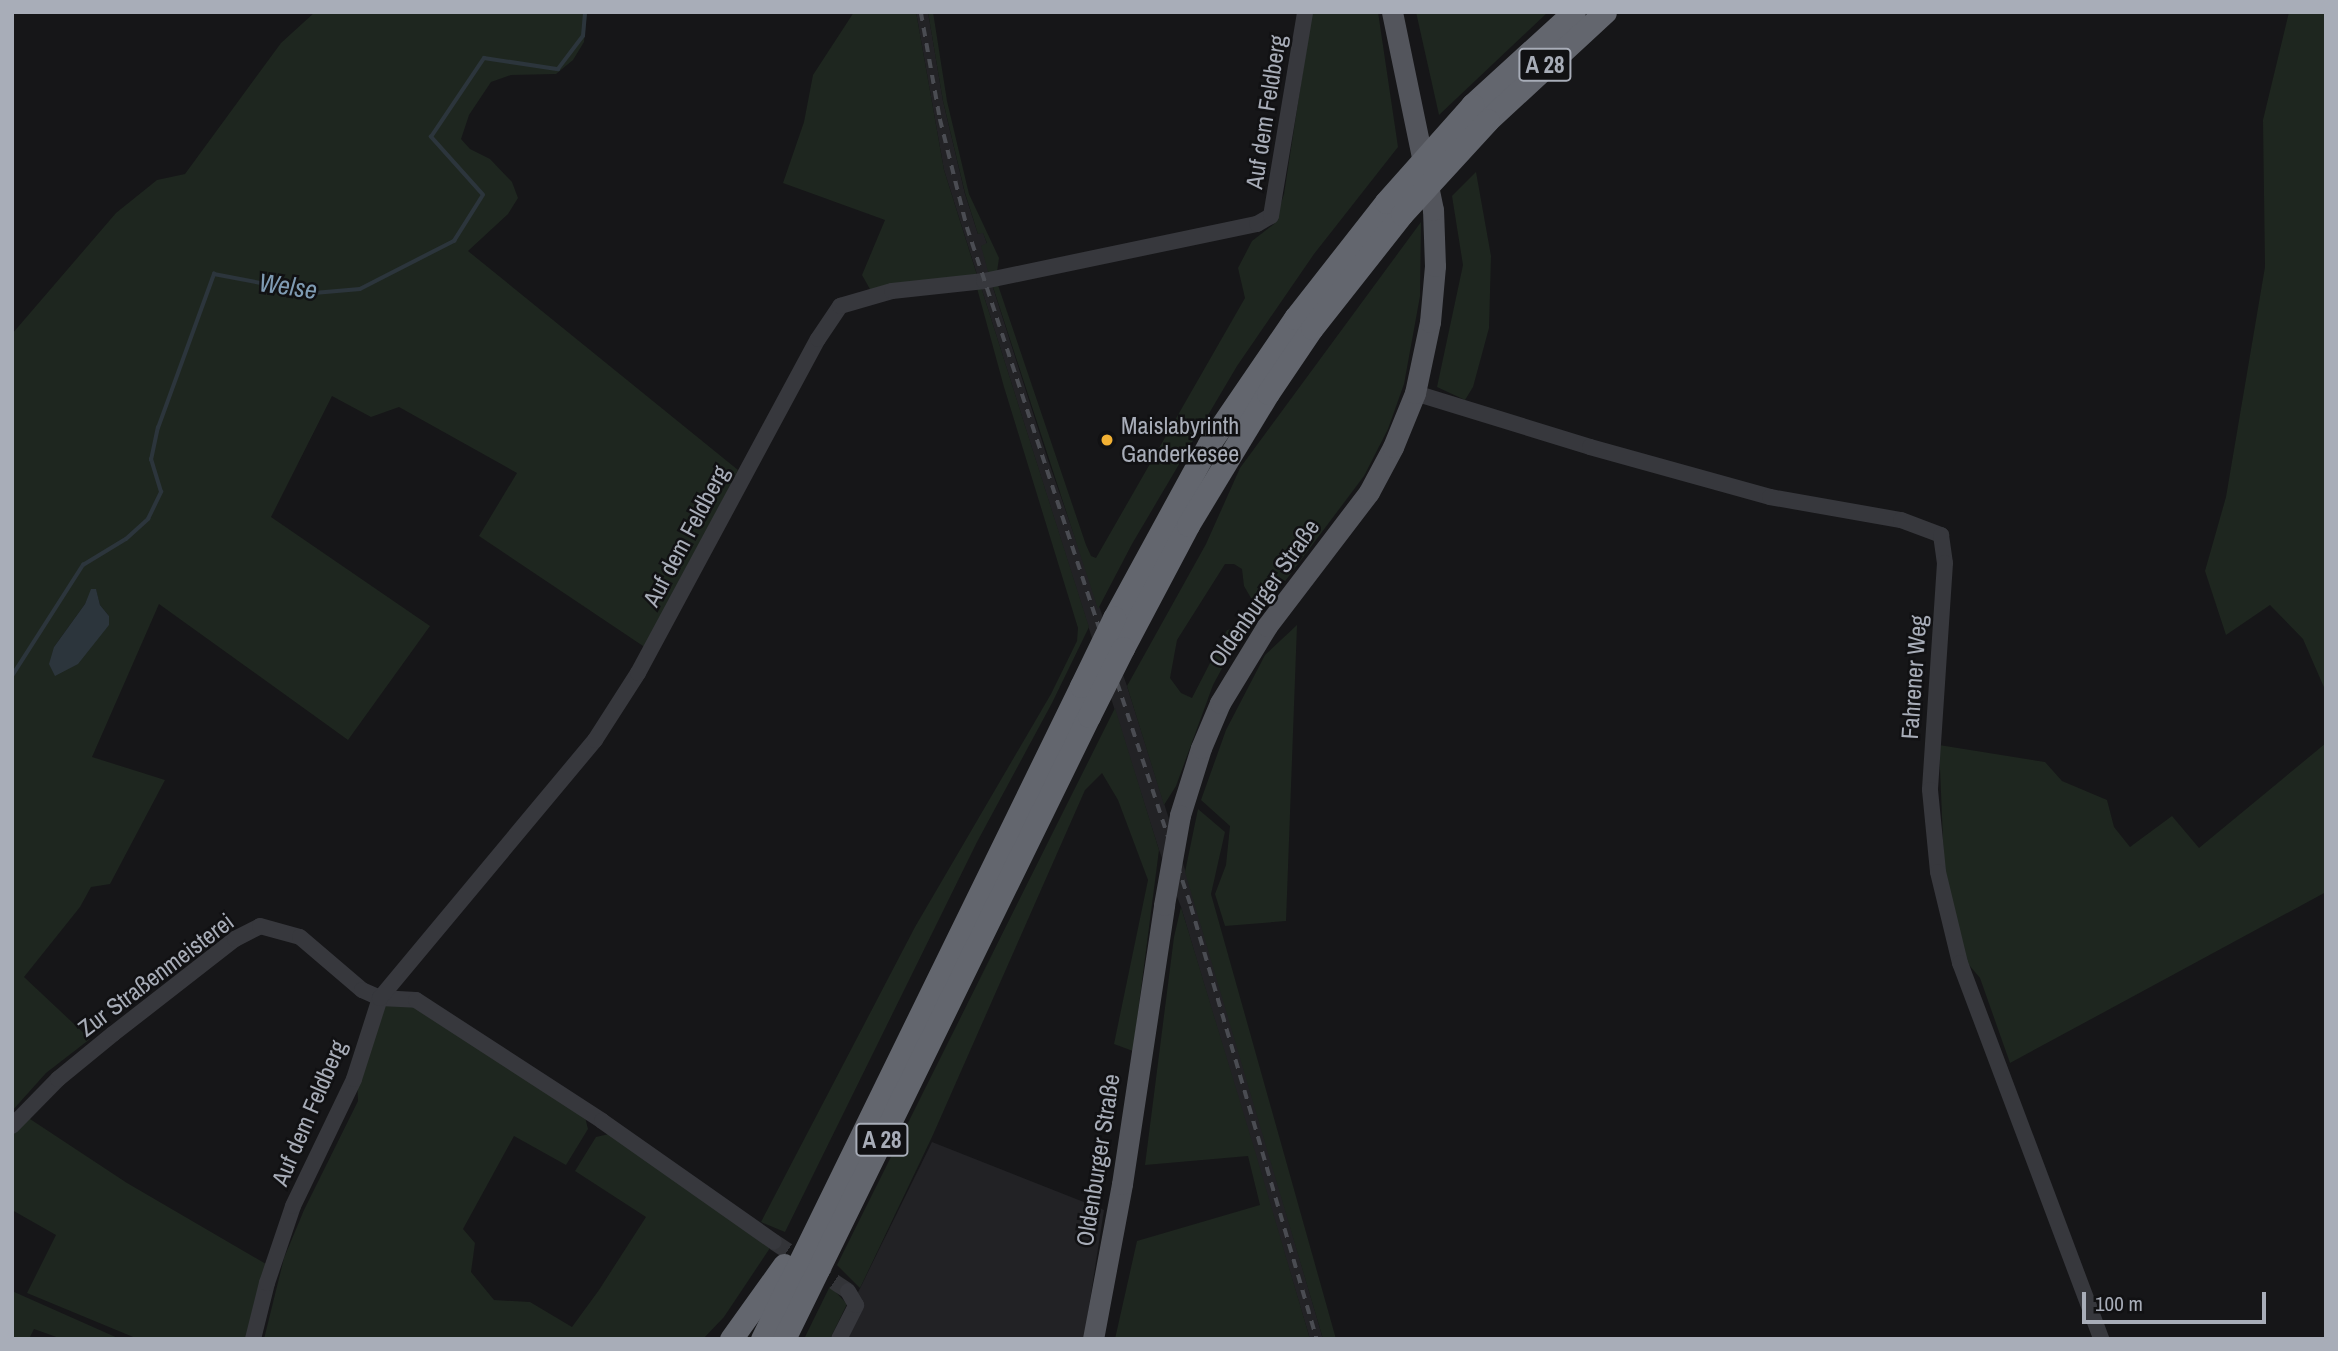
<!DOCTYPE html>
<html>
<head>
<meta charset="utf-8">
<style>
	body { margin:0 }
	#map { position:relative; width:2338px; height:1351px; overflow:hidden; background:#161618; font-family:"Archivo Narrow",sans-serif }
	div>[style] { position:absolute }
	.built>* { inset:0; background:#222225 }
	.green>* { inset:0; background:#1e261f }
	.water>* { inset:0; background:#2c353c }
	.stream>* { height:3.5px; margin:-1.75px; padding:0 1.75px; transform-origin:1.75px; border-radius:1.75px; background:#2c353c }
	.minor-tunnel>* { height:16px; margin-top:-8px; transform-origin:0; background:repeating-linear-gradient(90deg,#333438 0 16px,transparent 0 24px) }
	.minor>* { height:16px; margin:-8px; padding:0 8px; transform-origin:8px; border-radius:8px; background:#37383d }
	.major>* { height:21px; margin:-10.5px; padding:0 10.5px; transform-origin:10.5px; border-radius:10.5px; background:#53555c }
	.highway>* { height:23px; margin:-11.5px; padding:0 11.5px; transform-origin:11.5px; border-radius:11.5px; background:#63666e }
	.rail>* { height:3.5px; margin-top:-1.75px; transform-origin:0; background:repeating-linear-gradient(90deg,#4a4c52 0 9px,transparent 0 16px) }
	.major-bridge>* { height:21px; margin:-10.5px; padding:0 10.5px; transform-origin:10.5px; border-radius:10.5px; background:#53555c }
	.highway-bridge>* { height:23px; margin:-11.5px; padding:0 11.5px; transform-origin:11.5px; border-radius:11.5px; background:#63666e }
	.dots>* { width:19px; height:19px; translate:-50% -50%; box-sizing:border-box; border:4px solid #111113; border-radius:50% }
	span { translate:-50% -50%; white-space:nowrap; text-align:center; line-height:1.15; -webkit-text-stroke:5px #111113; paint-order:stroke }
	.shield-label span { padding:2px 5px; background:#111113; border:2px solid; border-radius:5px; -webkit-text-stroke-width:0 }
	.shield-label { font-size:23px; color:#a8adb8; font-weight:700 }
	.street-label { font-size:24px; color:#a8adb8 }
	.poi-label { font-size:24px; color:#a8adb8 }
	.left { translate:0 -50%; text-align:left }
	.water-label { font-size:26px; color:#7f9bb3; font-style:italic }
	.frame { position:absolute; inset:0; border:14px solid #a8adb8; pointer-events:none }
	.scale { position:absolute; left:2082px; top:1292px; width:184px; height:32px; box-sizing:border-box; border:4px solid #a8adb8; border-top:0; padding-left:9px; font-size:21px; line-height:24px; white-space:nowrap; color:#a8adb8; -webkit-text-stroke:5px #111113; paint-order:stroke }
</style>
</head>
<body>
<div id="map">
	<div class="built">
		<div style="clip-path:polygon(916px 12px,928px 12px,943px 101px,965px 194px,978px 234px,983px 232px,987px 244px,989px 275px,1048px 460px,1127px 686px,1204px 930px,1323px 1339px,1310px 1339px,1181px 907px,1159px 850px,944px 170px)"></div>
		<div style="clip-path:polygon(932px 1142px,1104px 1210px,1084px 1339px,835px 1339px)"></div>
	</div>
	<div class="green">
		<div style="clip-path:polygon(evenodd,315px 12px,587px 12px,584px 42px,573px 60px,556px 74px,511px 75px,491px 82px,469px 115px,461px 139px,470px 149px,490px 159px,512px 182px,518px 198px,508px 214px,468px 251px,738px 470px,646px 648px,479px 536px,517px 473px,399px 407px,371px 417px,332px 396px,271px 517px,430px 626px,348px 740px,159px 604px,92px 757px,165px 780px,110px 884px,91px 887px,80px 907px,24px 977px,90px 1039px,46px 1073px,12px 1111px,12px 334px,116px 213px,157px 180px,185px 174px,281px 43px,315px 12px,92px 589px,96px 590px,100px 605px,109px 616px,109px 625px,54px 647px,85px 604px,92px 589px)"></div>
		<div style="clip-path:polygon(854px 12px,916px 12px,944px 170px,977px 275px,871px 291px,862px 275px,885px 220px,783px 183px,804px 122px,813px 75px)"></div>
		<div style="clip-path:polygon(928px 12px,933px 12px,947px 101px,969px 194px,999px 258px,997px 272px,989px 275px,981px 246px,987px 243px,983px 233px,978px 234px,965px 193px,943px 101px)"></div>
		<div style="clip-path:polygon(1312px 12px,1378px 12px,1398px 147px,1314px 254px,1237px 366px,1132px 544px,1098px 609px,993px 287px,998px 285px,1086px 545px,1091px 556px,1096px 558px,1245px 298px,1238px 268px,1252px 241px,1274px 224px,1284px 194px)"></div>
		<div style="clip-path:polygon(1416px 12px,1548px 12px,1439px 115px)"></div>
		<div style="clip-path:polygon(2289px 12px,2326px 12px,2326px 692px,2303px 639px,2270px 605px,2226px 635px,2205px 571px,2226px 497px,2265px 267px,2263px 120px)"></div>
		<div style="clip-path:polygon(1476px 172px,1491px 256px,1489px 328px,1473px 387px,1465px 400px,1437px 387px,1463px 265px,1452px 196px)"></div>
		<div style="clip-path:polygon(1421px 222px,1420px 296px,1404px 384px,1388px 429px,1364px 476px,1268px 604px,1259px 605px,1251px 598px,1244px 586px,1242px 569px,1234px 564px,1225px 564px,1177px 640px,1170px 678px,1181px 693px,1192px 698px,1227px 630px,1237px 628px,1240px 635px,1213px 685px,1176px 786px,1164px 805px,1127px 686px,1206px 544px,1240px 468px)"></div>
		<div style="clip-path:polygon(981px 287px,1089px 627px,1052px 703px,977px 842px,785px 1232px,761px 1222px,915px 927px,1051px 694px,1077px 641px,1078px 628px,1004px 387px,977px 288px)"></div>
		<div style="clip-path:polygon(1297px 625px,1286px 921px,1225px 926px,1215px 894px,1226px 865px,1230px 826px,1201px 800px,1226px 730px,1265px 655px)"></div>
		<div style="clip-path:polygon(1115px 708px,1159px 850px,1133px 1051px,1114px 1044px,1148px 880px,1118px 800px,1102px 773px,1085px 790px,932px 1137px,860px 1288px,837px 1265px)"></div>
		<div style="clip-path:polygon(2326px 743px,2326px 892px,2010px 1063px,1980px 978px,1964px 959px,1944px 864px,1939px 745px,2045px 762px,2062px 781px,2107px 800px,2114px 827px,2130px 847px,2172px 816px,2199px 848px)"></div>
		<div style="clip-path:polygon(1198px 809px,1225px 832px,1211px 894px,1336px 1339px,1323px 1339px,1185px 872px)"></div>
		<div style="clip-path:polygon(1181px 907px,1255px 1151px,1310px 1339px,1115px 1339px,1137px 1241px,1260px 1205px,1248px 1156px,1145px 1165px,1174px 937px)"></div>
		<div style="clip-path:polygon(382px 1006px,419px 1006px,585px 1117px,588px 1129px,566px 1165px,514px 1136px,463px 1229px,475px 1243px,471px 1272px,494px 1300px,530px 1302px,572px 1327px,599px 1290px,646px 1217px,575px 1171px,596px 1137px,609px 1134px,772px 1245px,724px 1317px,703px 1339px,264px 1339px,284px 1258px,304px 1210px,358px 1101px,357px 1079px)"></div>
		<div style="clip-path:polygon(27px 1117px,127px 1183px,266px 1264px,247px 1339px,138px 1339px,27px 1293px,56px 1235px,12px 1210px,12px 1132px)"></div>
		<div style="clip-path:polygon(830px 1286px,847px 1304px,830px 1339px,804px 1339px)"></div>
		<div style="clip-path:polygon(12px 1291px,120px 1339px,62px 1339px,34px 1329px,29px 1339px,12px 1339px)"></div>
	</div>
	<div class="water">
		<div style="clip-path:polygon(91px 589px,96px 589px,100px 605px,109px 616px,109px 625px,78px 664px,55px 676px,49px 664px,54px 647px,85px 604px)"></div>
	</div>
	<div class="stream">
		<div style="left:12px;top:676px;width:132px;rotate:-57.4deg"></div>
		<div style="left:83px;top:565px;width:50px;rotate:-31.2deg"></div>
		<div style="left:126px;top:539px;width:30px;rotate:-42deg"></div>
		<div style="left:148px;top:519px;width:30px;rotate:-64deg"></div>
		<div style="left:161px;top:492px;width:34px;rotate:-107deg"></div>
		<div style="left:151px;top:460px;width:33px;rotate:-78deg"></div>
		<div style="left:158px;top:428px;width:164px;rotate:-70deg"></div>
		<div style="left:214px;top:274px;width:102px;rotate:10.8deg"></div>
		<div style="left:314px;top:293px;width:46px;rotate:-5deg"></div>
		<div style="left:360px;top:289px;width:106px;rotate:-27.1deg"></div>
		<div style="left:454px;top:241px;width:54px;rotate:-57.8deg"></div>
		<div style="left:483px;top:195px;width:78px;rotate:-131.9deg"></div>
		<div style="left:431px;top:137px;width:95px;rotate:-56.1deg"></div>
		<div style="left:484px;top:58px;width:75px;rotate:8.5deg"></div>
		<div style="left:558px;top:69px;width:41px;rotate:-52.9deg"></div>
		<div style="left:583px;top:36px;width:24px;rotate:-85deg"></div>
	</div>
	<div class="minor-tunnel">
		<div style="left:774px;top:1242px;width:89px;rotate:33.5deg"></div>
	</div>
	<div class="minor">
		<div style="left:1415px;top:393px;width:183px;rotate:17.1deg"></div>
		<div style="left:1590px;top:447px;width:187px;rotate:15.5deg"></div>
		<div style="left:1770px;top:497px;width:133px;rotate:10deg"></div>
		<div style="left:1901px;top:520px;width:43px;rotate:20.6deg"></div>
		<div style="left:1941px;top:535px;width:28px;rotate:82deg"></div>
		<div style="left:1945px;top:563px;width:227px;rotate:93.8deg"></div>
		<div style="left:1930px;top:790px;width:82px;rotate:84.4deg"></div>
		<div style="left:1938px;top:872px;width:94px;rotate:76.4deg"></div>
		<div style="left:1960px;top:963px;width:402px;rotate:69.4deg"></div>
		<div style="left:12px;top:1126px;width:66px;rotate:-45.6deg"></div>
		<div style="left:58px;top:1079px;width:71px;rotate:-39.3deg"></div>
		<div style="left:113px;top:1034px;width:155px;rotate:-37.9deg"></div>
		<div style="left:235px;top:939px;width:28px;rotate:-27deg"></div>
		<div style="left:260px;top:926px;width:41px;rotate:15.4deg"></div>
		<div style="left:300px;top:937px;width:82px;rotate:40.5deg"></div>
		<div style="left:362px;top:990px;width:20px;rotate:24deg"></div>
		<div style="left:380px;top:998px;width:36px;rotate:3deg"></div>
		<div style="left:416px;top:1000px;width:222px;rotate:33deg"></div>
		<div style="left:602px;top:1121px;width:210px;rotate:35.1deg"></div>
		<div style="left:253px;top:1339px;width:58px;rotate:-76deg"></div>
		<div style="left:267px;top:1283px;width:81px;rotate:-71.3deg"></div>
		<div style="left:293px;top:1206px;width:141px;rotate:-64.3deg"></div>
		<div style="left:354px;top:1079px;width:85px;rotate:-72.2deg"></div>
		<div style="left:380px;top:998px;width:336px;rotate:-50.2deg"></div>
		<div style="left:595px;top:740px;width:80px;rotate:-57.3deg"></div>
		<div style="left:638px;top:673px;width:379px;rotate:-61.7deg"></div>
		<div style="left:818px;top:339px;width:40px;rotate:-56deg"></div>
		<div style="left:840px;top:306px;width:54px;rotate:-16.1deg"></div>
		<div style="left:892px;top:291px;width:93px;rotate:-6.2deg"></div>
		<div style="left:984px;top:281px;width:279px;rotate:-11.8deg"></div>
		<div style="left:1257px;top:224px;width:16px;rotate:-30deg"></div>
		<div style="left:1271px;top:216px;width:207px;rotate:-80.5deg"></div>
		<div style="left:839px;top:1339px;width:38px;rotate:-63deg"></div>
		<div style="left:856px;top:1305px;width:16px;rotate:-120deg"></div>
	</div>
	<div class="major">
		<div style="left:1180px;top:815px;width:70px;rotate:-72.6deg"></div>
		<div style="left:1201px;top:748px;width:49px;rotate:-67.1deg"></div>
		<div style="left:1220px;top:703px;width:90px;rotate:-58.6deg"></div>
		<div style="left:1267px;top:626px;width:168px;rotate:-52.7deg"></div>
		<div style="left:1369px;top:492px;width:51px;rotate:-61.9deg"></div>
		<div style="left:1393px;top:447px;width:58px;rotate:-67.8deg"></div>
		<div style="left:1415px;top:393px;width:73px;rotate:-78.1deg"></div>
		<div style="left:1430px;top:322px;width:56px;rotate:-84.9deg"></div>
		<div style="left:1435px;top:266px;width:56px;rotate:-92deg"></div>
		<div style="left:1433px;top:210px;width:202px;rotate:-101.7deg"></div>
		<div style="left:1093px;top:1339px;width:158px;rotate:-79.4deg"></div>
		<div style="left:1122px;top:1184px;width:282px;rotate:-81.4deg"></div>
	</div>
	<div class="highway">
		<div style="left:1472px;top:105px;width:138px;rotate:-42.4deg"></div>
		<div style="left:1488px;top:120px;width:159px;rotate:-42.7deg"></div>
		<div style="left:1114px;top:618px;width:198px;rotate:-61.4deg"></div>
		<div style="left:1209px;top:444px;width:153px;rotate:-55.7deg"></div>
		<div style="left:1295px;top:318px;width:147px;rotate:-51.9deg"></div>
		<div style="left:1123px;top:648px;width:139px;rotate:-62.1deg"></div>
		<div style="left:1188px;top:525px;width:154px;rotate:-58.8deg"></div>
		<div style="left:1268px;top:393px;width:78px;rotate:-55.9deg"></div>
		<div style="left:1312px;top:328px;width:145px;rotate:-51.7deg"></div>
		<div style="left:731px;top:1339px;width:91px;rotate:-54.4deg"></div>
		<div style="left:762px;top:1339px;width:727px;rotate:-63.96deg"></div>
		<div style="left:784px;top:1339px;width:694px;rotate:-63.92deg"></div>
	</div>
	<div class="rail">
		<div style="left:921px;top:12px;width:109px;rotate:79.9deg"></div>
		<div style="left:940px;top:119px;width:111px;rotate:76deg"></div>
		<div style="left:967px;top:227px;width:715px;rotate:71.74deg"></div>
		<div style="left:1191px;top:906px;width:451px;rotate:73.8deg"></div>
	</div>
	<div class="major-bridge">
		<div style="left:1164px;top:905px;width:91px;rotate:-79.9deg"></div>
	</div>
	<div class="highway-bridge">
		<div style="left:1386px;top:202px;width:130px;rotate:-48.4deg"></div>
		<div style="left:1402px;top:214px;width:127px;rotate:-47.5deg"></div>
		<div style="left:1081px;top:686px;width:76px;rotate:-64.1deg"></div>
		<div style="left:1089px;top:716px;width:76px;rotate:-63.4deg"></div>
	</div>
	<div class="dots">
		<div style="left:1107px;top:440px;background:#f2b134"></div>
	</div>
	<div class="shield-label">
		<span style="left:1545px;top:65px">A 28</span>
		<span style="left:882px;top:1140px">A 28</span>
	</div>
	<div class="street-label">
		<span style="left:1266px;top:112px;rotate:-81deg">Auf dem Feldberg</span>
		<span style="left:686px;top:536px;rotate:-62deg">Auf dem Feldberg</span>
		<span style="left:1264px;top:593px;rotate:-55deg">Oldenburger Straße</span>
		<span style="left:1914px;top:677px;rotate:-86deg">Fahrener Weg</span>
		<span style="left:156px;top:975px;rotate:-37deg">Zur Straßenmeisterei</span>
		<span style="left:309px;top:1113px;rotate:-67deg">Auf dem Feldberg</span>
		<span style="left:1098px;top:1160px;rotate:-81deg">Oldenburger Straße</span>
	</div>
	<div class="poi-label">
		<span class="left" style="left:1121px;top:440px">Maislabyrinth<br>Ganderkesee</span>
	</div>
	<div class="water-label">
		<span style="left:288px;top:286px;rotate:8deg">Welse</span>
	</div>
	<div class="frame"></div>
	<div class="scale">100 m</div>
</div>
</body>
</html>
